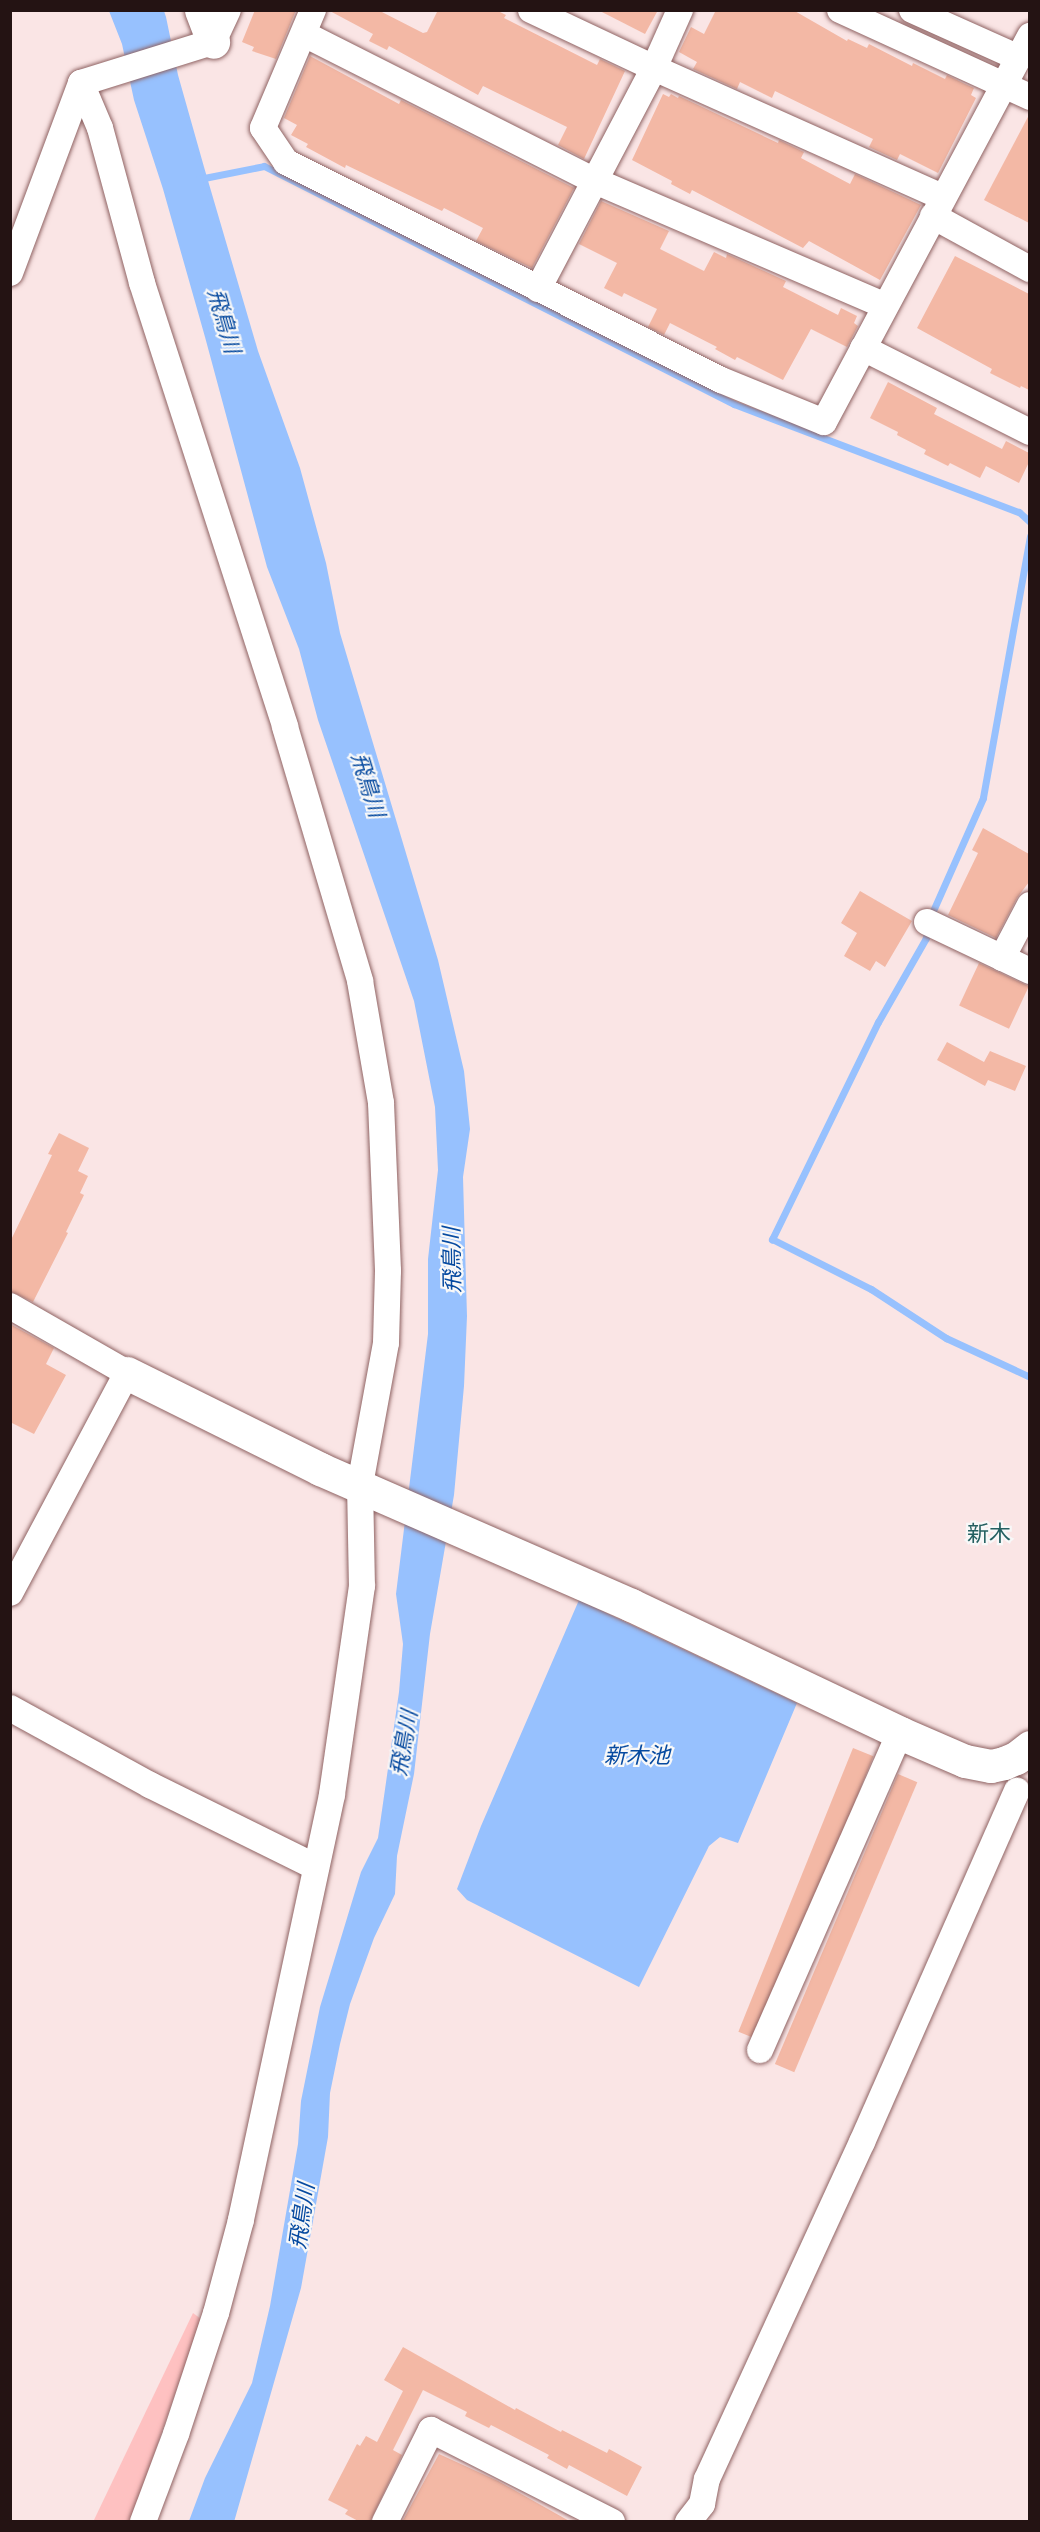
<!DOCTYPE html>
<html>
<head>
<meta charset="utf-8">
<style>
	body { margin:0 }
	#map { position:relative; width:1040px; height:2532px; overflow:hidden; background:#fae5e5; font-family:Arial,"Noto Sans JP",sans-serif }
	div>[style] { position:absolute }
	.green>* { inset:0; background:#fec1c1 }
	.water>* { inset:0; background:#97c1fe }
	.stream>* { height:7px; margin:-3.5px; padding:0 3.5px; transform-origin:3.5px; border-radius:3.5px; background:#97c1fe }
	.building>* { inset:0; background:#f3b8a5; transform-origin:0 0 }
	.roads { filter:drop-shadow(0 0 2px #8f6363) drop-shadow(0 0 2px #8f6363) }
	.street>* { height:26px; margin:-13px; padding:0 13px; transform-origin:13px; border-radius:13px; background:#fff }
	.secondary>* { height:33px; margin:-16.5px; padding:0 16.5px; transform-origin:16.5px; border-radius:16.5px; background:#fff }
	span { translate:-50% -50%; white-space:nowrap; text-align:center; line-height:1.15; -webkit-text-stroke:4.5px #f8f8f8; paint-order:stroke }
	.water-label { font-size:22px; color:#064aa0; font-style:italic }
	.neighbourhood-label { font-size:22px; color:#256061 }
	.frame { position:absolute; inset:0; border:12px solid #241313; pointer-events:none }
</style>
</head>
<body>
<div id="map">
	<div class="green">
		<div style="clip-path:polygon(193px 2313px,201px 2319px,131px 2521px,93px 2522px)"></div>
	</div>
	<div class="water">
		<div style="clip-path:polygon(109px 11px,164px 11px,166px 17px,178px 75px,204px 167px,258px 351px,300px 468px,326px 563px,340px 633px,438px 960px,464px 1071px,470px 1129px,463px 1177px,467px 1316px,464px 1386px,454px 1495px,430px 1634px,414px 1774px,397px 1856px,395px 1894px,374px 1938px,350px 2004px,340px 2044px,330px 2093px,328px 2137px,301px 2288px,234px 2522px,189px 2521px,205px 2478px,252px 2383px,270px 2306px,298px 2144px,301px 2101px,320px 2007px,361px 1872px,378px 1838px,399px 1692px,403px 1644px,396px 1594px,428px 1334px,428px 1259px,438px 1170px,435px 1107px,414px 1001px,318px 720px,299px 649px,267px 567px,205px 337px,163px 189px,134px 100px,122px 44px)"></div>
		<div style="clip-path:polygon(579px 1600px,797px 1703px,738px 1843px,720px 1837px,709px 1846px,639px 1987px,467px 1900px,457px 1889px,481px 1826px)"></div>
	</div>
	<div class="stream">
		<div style="left:199px;top:179px;width:66px;rotate:-11.3deg"></div>
		<div style="left:264px;top:166px;width:527px;rotate:26.86deg"></div>
		<div style="left:734px;top:404px;width:305px;rotate:20.8deg"></div>
		<div style="left:1019px;top:512px;width:15px;rotate:42deg"></div>
		<div style="left:1030px;top:536px;width:266px;rotate:100.2deg"></div>
		<div style="left:983px;top:798px;width:124px;rotate:113.9deg"></div>
		<div style="left:933px;top:911px;width:28px;rotate:105deg"></div>
		<div style="left:926px;top:938px;width:97px;rotate:119.7deg"></div>
		<div style="left:878px;top:1022px;width:242px;rotate:116deg"></div>
		<div style="left:772px;top:1239px;width:111px;rotate:26.8deg"></div>
		<div style="left:871px;top:1289px;width:90px;rotate:33.2deg"></div>
		<div style="left:946px;top:1338px;width:93px;rotate:24.9deg"></div>
	</div>
	<div class="building">
		<div style="clip-path:polygon(255px 10px,296px 10px,276px 59px,252px 51px,254px 47px,242px 42px)"></div>
		<div style="clip-path:polygon(328px 10px,378px 10px,423px 33px,427px 32px,438px 10px,496px 10px,506px 15px,504px 18px,597px 65px,600px 59px,625px 71px,584px 159px,558px 145px,567px 127px,483px 86px,478px 95px,389px 46px,387px 50px,369px 41px,373px 34px)"></div>
		<div style="clip-path:polygon(598px 10px,658px 10px,645px 34px)"></div>
		<div style="clip-path:polygon(716px 10px,793px 10px,847px 41px,848px 39px,867px 48px,869px 44px,912px 66px,913px 63px,945px 79px,947px 75px,965px 84px,974px 88px,971px 95px,976px 98px,938px 173px,900px 154px,897px 160px,869px 147px,873px 139px,775px 91px,772px 98px,740px 82px,737px 89px,693px 69px,697px 62px,679px 52px,691px 27px,704px 34px)"></div>
		<div style="clip-path:polygon(310px 56px,399px 104px,401px 100px,574px 188px,532px 268px,476px 241px,483px 228px,444px 208px,442px 211px,346px 165px,345px 168px,306px 147px,308px 144px,291px 135px,297px 125px,284px 118px)"></div>
		<div style="clip-path:polygon(663px 94px,669px 97px,671px 94px,678px 98px,679px 96px,778px 143px,779px 140px,804px 152px,801px 158px,850px 184px,855px 174px,921px 205px,880px 280px,809px 241px,803px 248px,692px 190px,690px 194px,671px 184px,672px 181px,632px 160px)"></div>
		<div style="clip-path:polygon(1029px 115px,1029px 223px,984px 200px)"></div>
		<div style="clip-path:polygon(601px 201px,669px 231px,660px 249px,704px 271px,714px 252px,726px 258px,727px 254px,786px 281px,783px 287px,838px 315px,841px 308px,857px 316px,854px 323px,858px 326px,847px 347px,811px 329px,783px 380px,737px 357px,735px 360px,715px 349px,717px 347px,670px 323px,664px 335px,648px 327px,657px 309px,624px 293px,622px 297px,604px 288px,617px 263px,579px 244px)"></div>
		<div style="clip-path:polygon(955px 256px,1029px 294px,1029px 390px,1021px 386px,1020px 388px,990px 373px,992px 369px,917px 328px)"></div>
		<div style="clip-path:polygon(888px 382px,937px 408px,934px 414px,1002px 449px,1006px 441px,1029px 453px,1029px 462px,1019px 483px,986px 466px,980px 478px,950px 463px,948px 466px,924px 454px,926px 450px,897px 435px,898px 432px,870px 418px)"></div>
		<div style="clip-path:polygon(983px 828px,1029px 854px,1029px 882px,1017px 898px,996px 938px,948px 915px,978px 853px,972px 850px)"></div>
		<div style="clip-path:polygon(860px 891px,912px 921px,885px 967px,876px 961px,870px 971px,844px 956px,857px 933px,841px 923px)"></div>
		<div style="left:979px;top:963px;width:55px;height:47px;rotate:25deg"></div>
		<div style="clip-path:polygon(947px 1042px,984px 1062px,990px 1051px,1026px 1066px,1015px 1091px,988px 1080px,985px 1086px,937px 1060px)"></div>
		<div style="clip-path:polygon(59px 1133px,89px 1148px,78px 1171px,88px 1176px,80px 1193px,84px 1195px,66px 1232px,68px 1233px,33px 1302px,10px 1291px,10px 1242px,52px 1155px,48px 1154px)"></div>
		<div style="clip-path:polygon(10px 1324px,54px 1348px,46px 1364px,66px 1375px,34px 1434px,10px 1422px)"></div>
		<div style="left:853px;top:1748px;width:22px;height:306px;rotate:22deg"></div>
		<div style="left:898px;top:1774px;width:21px;height:315px;rotate:23deg"></div>
		<div style="clip-path:polygon(403px 2347px,515px 2410px,516px 2408px,561px 2432px,562px 2430px,607px 2453px,609px 2449px,642px 2467px,627px 2496px,569px 2465px,567px 2469px,547px 2458px,549px 2455px,491px 2425px,489px 2428px,465px 2416px,467px 2412px,423px 2390px,393px 2450px,402px 2455px,370px 2522px,360px 2522px,345px 2514px,348px 2510px,328px 2500px,357px 2444px,360px 2446px,366px 2436px,377px 2442px,403px 2391px,384px 2380px)"></div>
		<div style="clip-path:polygon(439px 2454px,498px 2481px,571px 2522px,402px 2522px)"></div>
	</div>
	<div class="roads">
		<div class="street">
			<div style="left:313px;top:10px;width:128px;rotate:113deg"></div>
			<div style="left:263px;top:128px;width:41px;rotate:55.9deg"></div>
			<div style="left:286px;top:162px;width:487px;rotate:26.6deg"></div>
			<div style="left:721px;top:380px;width:111px;rotate:22.2deg"></div>
			<div style="left:824px;top:422px;width:438px;rotate:-61.9deg"></div>
			<div style="left:531px;top:10px;width:136px;rotate:25.2deg"></div>
			<div style="left:654px;top:68px;width:316px;rotate:24.1deg"></div>
			<div style="left:840px;top:10px;width:209px;rotate:24.6deg"></div>
			<div style="left:912px;top:10px;width:117px;rotate:24.2deg"></div>
			<div style="left:304px;top:34px;width:324px;rotate:26.8deg"></div>
			<div style="left:593px;top:180px;width:318px;rotate:23.3deg"></div>
			<div style="left:81px;top:83px;width:49px;rotate:67.1deg"></div>
			<div style="left:100px;top:128px;width:161px;rotate:74.8deg"></div>
			<div style="left:142px;top:283px;width:466px;rotate:72.1deg"></div>
			<div style="left:285px;top:727px;width:265px;rotate:73.5deg"></div>
			<div style="left:360px;top:981px;width:124px;rotate:80.2deg"></div>
			<div style="left:381px;top:1103px;width:168px;rotate:87.6deg"></div>
			<div style="left:388px;top:1271px;width:72px;rotate:91.6deg"></div>
			<div style="left:386px;top:1343px;width:143px;rotate:100.4deg"></div>
			<div style="left:360px;top:1484px;width:102px;rotate:88.9deg"></div>
			<div style="left:362px;top:1586px;width:211px;rotate:98.2deg"></div>
			<div style="left:332px;top:1795px;width:435px;rotate:102.1deg"></div>
			<div style="left:241px;top:2220px;width:96px;rotate:105deg"></div>
			<div style="left:216px;top:2313px;width:127px;rotate:108.3deg"></div>
			<div style="left:176px;top:2434px;width:94px;rotate:110.6deg"></div>
			<div style="left:933px;top:216px;width:111px;rotate:28.7deg"></div>
			<div style="left:10px;top:273px;width:203px;rotate:-69.5deg"></div>
			<div style="left:81px;top:83px;width:138px;rotate:-17.3deg"></div>
			<div style="left:213px;top:42px;width:35px;rotate:-65deg"></div>
			<div style="left:538px;top:289px;width:250px;rotate:-62.3deg"></div>
			<div style="left:654px;top:68px;width:64px;rotate:-65.9deg"></div>
			<div style="left:863px;top:348px;width:187px;rotate:26.7deg"></div>
			<div style="left:927px;top:922px;width:114px;rotate:25.4deg"></div>
			<div style="left:1002px;top:958px;width:60px;rotate:-62.2deg"></div>
			<div style="left:10px;top:1306px;width:135px;rotate:29.8deg"></div>
			<div style="left:127px;top:1373px;width:249px;rotate:118deg"></div>
			<div style="left:10px;top:1708px;width:160px;rotate:28.8deg"></div>
			<div style="left:150px;top:1785px;width:185px;rotate:26.3deg"></div>
			<div style="left:760px;top:2050px;width:347px;rotate:-66.2deg"></div>
			<div style="left:385px;top:2522px;width:103px;rotate:-63.4deg"></div>
			<div style="left:431px;top:2430px;width:203px;rotate:26.9deg"></div>
			<div style="left:688px;top:2522px;width:23px;rotate:-52deg"></div>
			<div style="left:702px;top:2504px;width:25px;rotate:-79deg"></div>
			<div style="left:707px;top:2479px;width:371px;rotate:-65.3deg"></div>
			<div style="left:862px;top:2142px;width:384px;rotate:-66.2deg"></div>
		</div>
		<div class="secondary">
			<div style="left:201px;top:10px;width:34px;rotate:69deg"></div>
			<div style="left:127px;top:1373px;width:216px;rotate:26.4deg"></div>
			<div style="left:320px;top:1469px;width:339px;rotate:23.6deg"></div>
			<div style="left:631px;top:1605px;width:298px;rotate:25.4deg"></div>
			<div style="left:900px;top:1733px;width:71px;rotate:23.3deg"></div>
			<div style="left:965px;top:1761px;width:26px;rotate:11deg"></div>
			<div style="left:991px;top:1766px;width:13px;rotate:-13deg"></div>
			<div style="left:1004px;top:1763px;width:13px;rotate:-23deg"></div>
			<div style="left:1016px;top:1758px;width:18px;rotate:-38deg"></div>
		</div>
	</div>
	<div class="water-label">
		<span style="left:224px;top:321px;rotate:74deg">飛鳥川</span>
		<span style="left:368px;top:785px;rotate:73deg">飛鳥川</span>
		<span style="left:452px;top:1260px;rotate:-91deg">飛鳥川</span>
		<span style="left:404px;top:1743px;rotate:-80deg">飛鳥川</span>
		<span style="left:637px;top:1756px">新木池</span>
		<span style="left:302px;top:2216px;rotate:-82deg">飛鳥川</span>
	</div>
	<div class="neighbourhood-label">
		<span style="left:989px;top:1534px">新木</span>
	</div>
	<div class="frame"></div>
</div>
</body>
</html>
